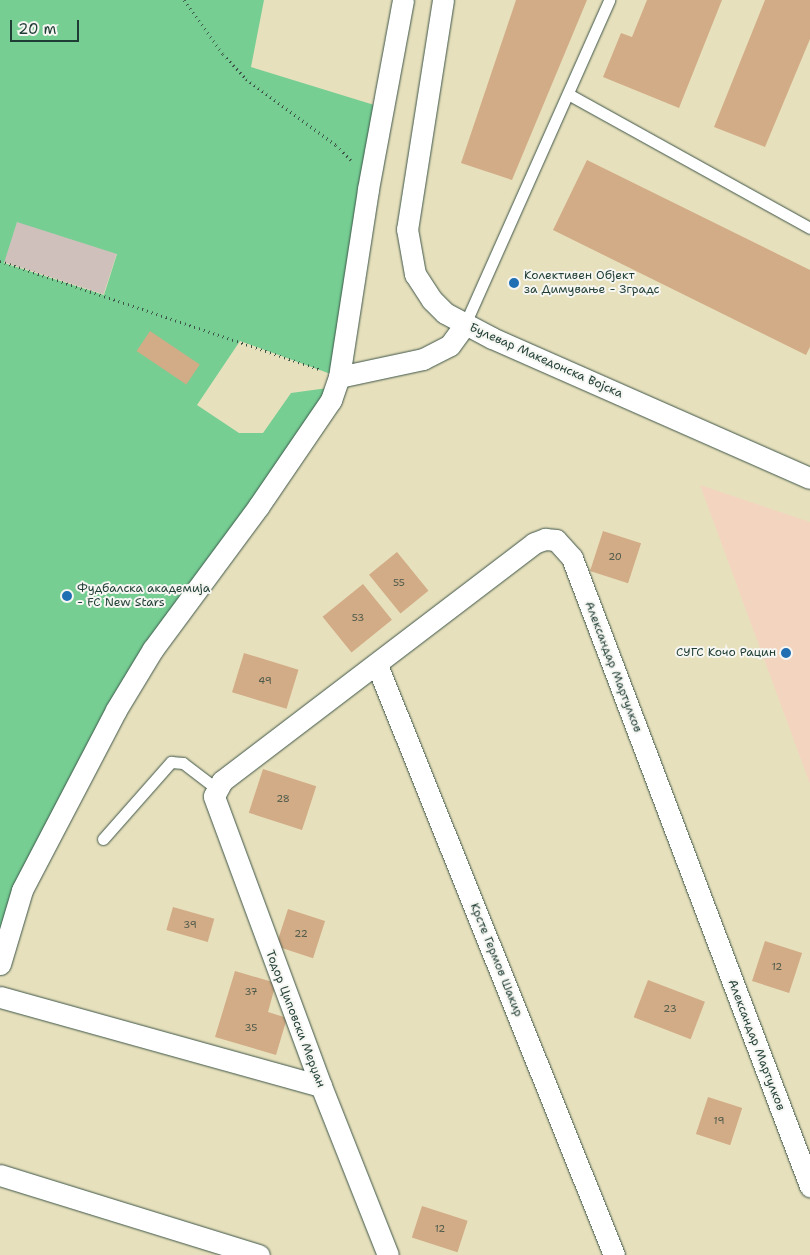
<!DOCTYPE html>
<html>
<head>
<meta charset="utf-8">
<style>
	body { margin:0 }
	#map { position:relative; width:810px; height:1255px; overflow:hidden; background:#e7e0bc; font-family:"Shantell Sans",sans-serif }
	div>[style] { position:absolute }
	.built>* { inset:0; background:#f3d4bf }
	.industrial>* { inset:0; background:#cfc0bb; transform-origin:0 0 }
	.green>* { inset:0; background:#76ce93 }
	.building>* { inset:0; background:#d2ac87; transform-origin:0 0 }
	.path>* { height:3px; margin-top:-1.5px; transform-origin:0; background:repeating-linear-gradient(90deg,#3d5548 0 1px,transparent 0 5px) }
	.roads { filter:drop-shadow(0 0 1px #3d5548) drop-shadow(0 0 1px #3d5548) }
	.service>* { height:11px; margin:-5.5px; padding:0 5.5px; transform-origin:5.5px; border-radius:5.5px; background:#fff }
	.minor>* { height:21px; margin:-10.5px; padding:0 10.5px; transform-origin:10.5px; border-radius:10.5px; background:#fff }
	.dots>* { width:14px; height:14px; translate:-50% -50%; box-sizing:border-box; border:2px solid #f6f6f2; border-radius:50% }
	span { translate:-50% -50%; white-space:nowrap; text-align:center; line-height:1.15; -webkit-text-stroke:4px #f6f6f2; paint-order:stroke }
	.number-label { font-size:10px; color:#4c5949 }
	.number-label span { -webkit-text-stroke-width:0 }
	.poi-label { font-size:12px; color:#1f3d34 }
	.left { translate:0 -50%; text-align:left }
	.right { translate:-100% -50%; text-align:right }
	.street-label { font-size:12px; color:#1f3d34 }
	.scale { position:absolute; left:10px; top:20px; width:69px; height:22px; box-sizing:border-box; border:2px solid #1f3d34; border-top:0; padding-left:6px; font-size:15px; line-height:18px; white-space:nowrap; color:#1f3d34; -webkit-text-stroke:4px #f6f6f2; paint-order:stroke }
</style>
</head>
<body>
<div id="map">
	<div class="built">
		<div style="clip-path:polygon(700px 485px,810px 522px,810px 784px)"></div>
	</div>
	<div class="industrial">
		<div style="left:17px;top:221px;width:105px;height:43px;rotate:18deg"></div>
	</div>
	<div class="green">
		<div style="clip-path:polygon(evenodd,0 0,264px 0,251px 67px,384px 108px,339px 377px,240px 341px,197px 405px,239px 433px,263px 433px,291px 393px,335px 387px,116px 710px,0 964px,0 0,17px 222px,117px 254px,104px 295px,4px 263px,17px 222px)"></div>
	</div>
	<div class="building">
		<div style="clip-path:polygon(516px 0,587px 0,512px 180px,461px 163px)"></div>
		<div style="clip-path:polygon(647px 0,722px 0,679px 108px,603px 77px,621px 33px,632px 37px)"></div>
		<div style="clip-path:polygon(765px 0,810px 0,810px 39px,765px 147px,714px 127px)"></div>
		<div style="clip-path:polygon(587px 160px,810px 270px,810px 347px,806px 355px,553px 230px)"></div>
		<div style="left:150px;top:331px;width:60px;height:24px;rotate:34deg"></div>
		<div style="left:603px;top:531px;width:40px;height:42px;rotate:18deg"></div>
		<div style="left:397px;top:552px;width:50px;height:36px;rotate:51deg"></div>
		<div style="left:363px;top:584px;width:46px;height:52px;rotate:51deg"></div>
		<div style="left:244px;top:653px;width:57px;height:41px;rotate:17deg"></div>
		<div style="left:263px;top:769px;width:56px;height:46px;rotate:18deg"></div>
		<div style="left:173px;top:907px;width:43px;height:24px;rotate:16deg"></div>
		<div style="left:288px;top:909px;width:39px;height:39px;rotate:18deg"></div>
		<div style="left:765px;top:941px;width:39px;height:42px;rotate:18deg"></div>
		<div style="clip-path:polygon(235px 971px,276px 983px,268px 1012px,287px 1018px,276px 1055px,215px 1037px)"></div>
		<div style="left:648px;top:980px;width:61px;height:40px;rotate:21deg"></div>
		<div style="left:708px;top:1097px;width:36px;height:39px;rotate:18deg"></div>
		<div style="left:422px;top:1206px;width:48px;height:33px;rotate:18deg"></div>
	</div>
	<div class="path">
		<div style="left:184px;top:0;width:67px;rotate:54.2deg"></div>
		<div style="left:223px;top:54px;width:34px;rotate:47deg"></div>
		<div style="left:246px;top:79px;width:112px;rotate:36.3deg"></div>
		<div style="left:336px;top:145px;width:21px;rotate:45deg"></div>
		<div style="left:0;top:261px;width:337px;rotate:18.7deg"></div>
	</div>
	<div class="roads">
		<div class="service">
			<div style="left:570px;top:95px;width:274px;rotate:29deg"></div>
			<div style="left:465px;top:324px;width:355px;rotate:-66deg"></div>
			<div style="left:103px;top:839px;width:103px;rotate:-48.6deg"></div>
			<div style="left:171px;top:762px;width:12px;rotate:5deg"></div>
			<div style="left:183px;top:763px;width:43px;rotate:37.4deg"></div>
		</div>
		<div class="minor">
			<div style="left:443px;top:0;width:232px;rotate:98.9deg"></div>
			<div style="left:407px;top:229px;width:46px;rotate:79.9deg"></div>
			<div style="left:415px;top:274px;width:31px;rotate:57deg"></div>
			<div style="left:432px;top:300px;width:18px;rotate:45deg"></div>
			<div style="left:445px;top:313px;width:53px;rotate:28deg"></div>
			<div style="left:492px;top:338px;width:347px;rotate:23.8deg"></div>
			<div style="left:339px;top:377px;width:86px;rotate:-12.1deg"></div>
			<div style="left:423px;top:359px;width:30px;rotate:-27deg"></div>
			<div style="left:450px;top:345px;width:26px;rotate:-54deg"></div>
			<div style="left:377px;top:665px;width:636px;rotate:68.11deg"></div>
			<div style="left:0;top:964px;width:77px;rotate:-73.4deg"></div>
			<div style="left:22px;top:890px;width:203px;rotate:-62.4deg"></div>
			<div style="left:116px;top:710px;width:71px;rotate:-58.8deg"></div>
			<div style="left:153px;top:649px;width:177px;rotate:-53.5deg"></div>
			<div style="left:258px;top:507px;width:130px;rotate:-55.7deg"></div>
			<div style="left:331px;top:400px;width:24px;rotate:-71deg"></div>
			<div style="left:339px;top:377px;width:190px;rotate:-81.2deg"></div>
			<div style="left:368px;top:189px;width:192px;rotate:-79.5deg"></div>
			<div style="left:0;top:997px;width:333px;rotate:15.5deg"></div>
			<div style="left:0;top:1175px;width:271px;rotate:17.2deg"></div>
			<div style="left:388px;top:1255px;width:182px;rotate:-111.6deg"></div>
			<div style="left:321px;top:1086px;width:309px;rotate:-110.3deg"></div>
			<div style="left:214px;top:796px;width:17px;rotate:-62deg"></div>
			<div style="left:222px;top:781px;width:392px;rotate:-37.3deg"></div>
			<div style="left:534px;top:543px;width:12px;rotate:-20deg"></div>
			<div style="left:545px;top:539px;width:11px;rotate:5deg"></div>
			<div style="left:556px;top:540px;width:24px;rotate:48deg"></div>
			<div style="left:572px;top:558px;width:672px;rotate:69.24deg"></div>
		</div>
	</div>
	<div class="dots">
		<div style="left:514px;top:283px;background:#1f6fb2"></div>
		<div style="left:67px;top:596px;background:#1f6fb2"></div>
		<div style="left:786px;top:653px;background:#1f6fb2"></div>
	</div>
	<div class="number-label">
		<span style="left:615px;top:557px">20</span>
		<span style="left:399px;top:583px">55</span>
		<span style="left:358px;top:618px">53</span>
		<span style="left:265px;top:681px">49</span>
		<span style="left:283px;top:799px">28</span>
		<span style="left:190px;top:925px">39</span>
		<span style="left:301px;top:934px">22</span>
		<span style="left:777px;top:967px">12</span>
		<span style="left:251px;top:992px">37</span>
		<span style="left:670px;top:1009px">23</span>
		<span style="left:251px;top:1028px">35</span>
		<span style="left:719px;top:1121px">19</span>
		<span style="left:440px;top:1229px">12</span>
	</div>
	<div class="poi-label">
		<span class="left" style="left:524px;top:283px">Колективен Објект<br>за Димување - Зградс</span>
		<span class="left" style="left:77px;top:596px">Фудбалска академија<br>- FC New Stars</span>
		<span class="right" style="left:776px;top:653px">СУГС Кочо Рацин</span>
	</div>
	<div class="street-label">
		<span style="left:546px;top:361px;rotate:24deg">Булевар Македонска Војска</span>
		<span style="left:613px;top:667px;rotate:69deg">Александар Мартулков</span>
		<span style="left:496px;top:960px;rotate:68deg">Крсте Гермов Шакир</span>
		<span style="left:295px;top:1019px;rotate:69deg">Тодор Циповски Мерџан</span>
		<span style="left:756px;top:1045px;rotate:69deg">Александар Мартулков</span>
	</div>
	<div class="scale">20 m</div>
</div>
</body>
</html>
